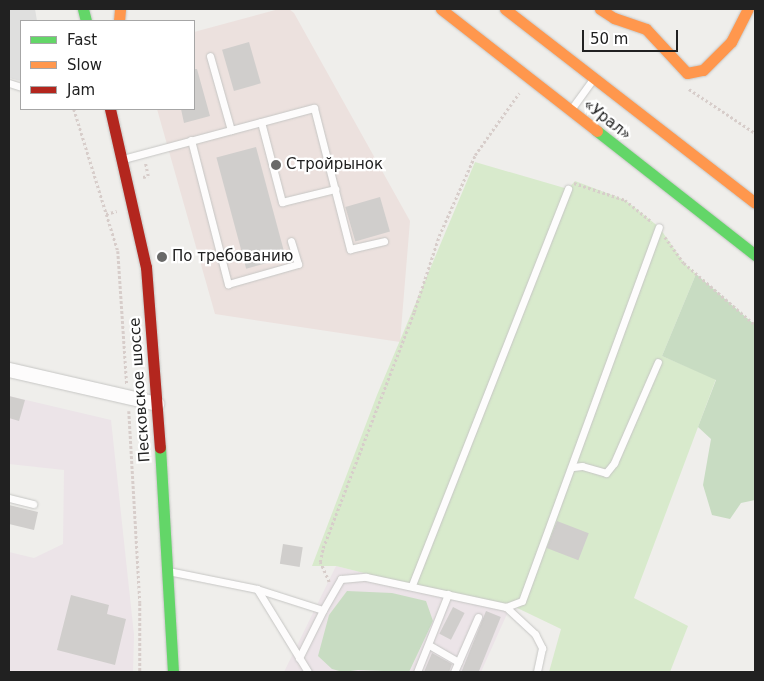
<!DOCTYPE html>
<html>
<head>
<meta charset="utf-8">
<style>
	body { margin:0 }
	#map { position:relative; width:764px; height:681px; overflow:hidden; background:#efeeeb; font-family:"DejaVu Sans",sans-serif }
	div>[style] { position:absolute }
	.commercial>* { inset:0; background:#ece1de }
	.industrial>* { inset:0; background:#ece4e8 }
	.grass>* { inset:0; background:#d8eacc }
	.forest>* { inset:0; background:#c8dcc2 }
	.parking>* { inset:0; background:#dfdfde }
	.building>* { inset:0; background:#d0cecc; transform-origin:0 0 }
	.path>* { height:2.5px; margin-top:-1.25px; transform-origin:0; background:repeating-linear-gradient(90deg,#d7cdca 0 2.5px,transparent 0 5px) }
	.roads { filter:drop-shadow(0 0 1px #c6c6c4) drop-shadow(0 0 1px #c6c6c4) }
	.lane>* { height:7px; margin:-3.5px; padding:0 3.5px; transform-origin:3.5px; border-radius:3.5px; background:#fdfcfc }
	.street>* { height:14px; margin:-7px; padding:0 7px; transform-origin:7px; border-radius:7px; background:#fdfcfc }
	.fast>* { height:11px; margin:-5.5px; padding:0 5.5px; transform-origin:5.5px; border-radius:5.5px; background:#63d668 }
	.slow>* { height:11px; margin:-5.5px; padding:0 5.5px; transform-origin:5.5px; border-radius:5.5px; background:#ff974d }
	.jam>* { height:11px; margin:-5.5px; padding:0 5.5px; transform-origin:5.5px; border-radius:5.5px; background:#b3261e }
	.dots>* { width:14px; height:14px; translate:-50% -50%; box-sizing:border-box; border:2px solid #fff; border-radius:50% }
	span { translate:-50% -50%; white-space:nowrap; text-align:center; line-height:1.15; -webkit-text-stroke:4.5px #fff; paint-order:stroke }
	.street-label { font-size:15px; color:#212121 }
	.poi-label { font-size:15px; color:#212121 }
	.left { translate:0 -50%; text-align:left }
	.frame { position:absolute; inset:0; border:10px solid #212121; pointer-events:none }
	.legend { position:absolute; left:20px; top:20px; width:175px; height:90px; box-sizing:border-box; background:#fff; border:1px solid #a6a6a6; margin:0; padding:6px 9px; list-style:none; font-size:15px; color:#212121 }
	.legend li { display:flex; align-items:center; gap:10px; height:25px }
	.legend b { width:25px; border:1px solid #a6a6a6 }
	.scale { position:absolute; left:582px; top:30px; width:96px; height:22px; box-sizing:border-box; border:2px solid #212121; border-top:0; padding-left:6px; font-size:15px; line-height:18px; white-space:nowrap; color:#212121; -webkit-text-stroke:4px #fff; paint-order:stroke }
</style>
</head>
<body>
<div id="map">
	<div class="commercial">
		<div style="clip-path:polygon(279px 9px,289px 9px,294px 13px,410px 221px,400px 342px,215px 314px,157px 109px,194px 109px,194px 32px)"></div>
	</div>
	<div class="industrial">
		<div style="clip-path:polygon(9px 396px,111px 420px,134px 635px,133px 672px,9px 672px,9px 552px,34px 558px,63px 544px,64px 470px,9px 464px)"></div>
		<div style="clip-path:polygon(336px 566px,448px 594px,511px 605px,481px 672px,284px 672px)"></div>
	</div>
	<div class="grass">
		<div style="clip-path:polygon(475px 162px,568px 189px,575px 181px,625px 200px,659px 227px,684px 263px,696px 274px,662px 356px,716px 379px,634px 598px,688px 626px,670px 672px,549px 672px,561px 629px,511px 605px,448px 594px,336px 566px,312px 566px,377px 395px)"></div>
	</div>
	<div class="forest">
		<div style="clip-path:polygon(696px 274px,755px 325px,755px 500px,741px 503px,730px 519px,712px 515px,703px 485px,711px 439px,698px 427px,716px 380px,662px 356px)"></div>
		<div style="clip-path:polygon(347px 591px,392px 593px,426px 601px,433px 621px,409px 672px,358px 670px,343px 672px,332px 669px,318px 656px,329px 615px)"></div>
	</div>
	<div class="parking">
		<div style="clip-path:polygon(9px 9px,35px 9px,37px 21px,21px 21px,21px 81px,9px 78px)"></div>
	</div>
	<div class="building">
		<div style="left:249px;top:42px;width:43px;height:28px;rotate:74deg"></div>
		<div style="clip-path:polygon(194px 69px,197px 69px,210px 116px,184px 123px,181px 109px,194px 109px)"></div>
		<div style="left:256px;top:147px;width:115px;height:41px;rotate:75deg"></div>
		<div style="left:380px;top:197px;width:36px;height:36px;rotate:74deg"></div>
		<div style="clip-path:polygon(9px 396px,25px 400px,19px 421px,9px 418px)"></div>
		<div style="clip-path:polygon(9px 505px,38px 512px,34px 530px,9px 524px)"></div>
		<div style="left:557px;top:521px;width:34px;height:29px;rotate:21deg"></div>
		<div style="left:283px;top:544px;width:20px;height:20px;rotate:9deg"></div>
		<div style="clip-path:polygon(71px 595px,109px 605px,107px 614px,126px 619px,115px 665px,57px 650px)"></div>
		<div style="left:453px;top:607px;width:13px;height:30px;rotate:27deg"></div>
		<div style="left:486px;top:611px;width:16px;height:66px;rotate:22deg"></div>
		<div style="clip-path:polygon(432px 653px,452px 664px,449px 672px,424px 672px)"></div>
	</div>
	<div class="path">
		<div style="left:689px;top:89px;width:79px;rotate:33.7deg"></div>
		<div style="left:74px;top:109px;width:149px;rotate:72.8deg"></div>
		<div style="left:118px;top:251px;width:134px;rotate:86.2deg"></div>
		<div style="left:143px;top:177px;width:5px;rotate:-11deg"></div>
		<div style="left:148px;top:176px;width:14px;rotate:-102deg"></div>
		<div style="left:574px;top:183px;width:54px;rotate:18.4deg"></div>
		<div style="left:625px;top:200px;width:35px;rotate:39deg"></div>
		<div style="left:106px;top:214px;width:11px;rotate:-15deg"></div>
		<div style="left:665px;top:237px;width:32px;rotate:54deg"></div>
		<div style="left:684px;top:263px;width:94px;rotate:41.1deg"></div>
		<div style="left:129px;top:411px;width:192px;rotate:86.7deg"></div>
		<div style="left:140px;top:603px;width:69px;rotate:90deg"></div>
		<div style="left:329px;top:582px;width:22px;rotate:-114deg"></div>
		<div style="left:320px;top:562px;width:14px;rotate:-78deg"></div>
		<div style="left:323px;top:548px;width:253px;rotate:-68.9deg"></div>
		<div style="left:414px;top:312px;width:80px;rotate:-71.8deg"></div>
		<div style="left:439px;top:236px;width:89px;rotate:-66deg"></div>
		<div style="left:475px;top:155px;width:76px;rotate:-54.6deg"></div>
	</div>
	<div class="roads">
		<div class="lane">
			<div style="left:210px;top:56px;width:77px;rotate:74.2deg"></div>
			<div style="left:9px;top:83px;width:13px;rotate:18deg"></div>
			<div style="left:572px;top:108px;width:32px;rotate:-54deg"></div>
			<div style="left:261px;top:122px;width:83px;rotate:75.3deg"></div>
			<div style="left:282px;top:202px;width:55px;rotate:-13.8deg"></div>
			<div style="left:191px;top:140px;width:149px;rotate:75.6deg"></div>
			<div style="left:228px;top:284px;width:73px;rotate:-15.9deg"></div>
			<div style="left:298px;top:264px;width:24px;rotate:-107deg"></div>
			<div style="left:123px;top:159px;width:198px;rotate:-15deg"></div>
			<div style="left:314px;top:108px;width:146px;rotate:75.7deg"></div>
			<div style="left:350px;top:249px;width:35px;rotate:-13deg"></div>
			<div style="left:573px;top:467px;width:9px;rotate:-6deg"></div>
			<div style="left:582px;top:466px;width:25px;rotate:16deg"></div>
			<div style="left:606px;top:473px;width:13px;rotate:-51deg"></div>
			<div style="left:614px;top:463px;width:110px;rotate:-66.5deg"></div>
			<div style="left:9px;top:498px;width:25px;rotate:14deg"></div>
			<div style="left:168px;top:571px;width:91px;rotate:11.4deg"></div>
			<div style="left:257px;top:589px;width:69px;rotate:17.7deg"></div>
			<div style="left:323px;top:610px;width:36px;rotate:-60deg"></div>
			<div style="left:341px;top:579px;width:25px;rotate:-5deg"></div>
			<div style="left:366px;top:577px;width:143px;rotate:12.1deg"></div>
			<div style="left:506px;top:607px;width:40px;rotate:43deg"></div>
			<div style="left:535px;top:634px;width:16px;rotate:63deg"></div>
			<div style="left:542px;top:648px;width:25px;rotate:102deg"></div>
			<div style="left:412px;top:585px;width:426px;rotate:-68.5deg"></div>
			<div style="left:257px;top:589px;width:97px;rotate:58.4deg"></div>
			<div style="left:506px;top:607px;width:17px;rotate:-21deg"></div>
			<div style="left:522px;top:601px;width:398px;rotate:-69.9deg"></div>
			<div style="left:429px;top:645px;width:34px;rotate:30deg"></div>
			<div style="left:299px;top:658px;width:54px;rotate:-63.4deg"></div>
			<div style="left:417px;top:672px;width:84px;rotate:-68.3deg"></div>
			<div style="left:454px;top:672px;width:60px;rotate:-66.4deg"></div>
		</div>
		<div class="street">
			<div style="left:9px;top:370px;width:152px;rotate:12.9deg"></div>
		</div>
		<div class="fast">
			<div style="left:83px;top:9px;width:12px;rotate:76deg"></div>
			<div style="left:597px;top:131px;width:201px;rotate:38.1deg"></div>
			<div style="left:160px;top:447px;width:225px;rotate:86.7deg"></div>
		</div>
		<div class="slow">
			<div style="left:441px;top:9px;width:198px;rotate:38deg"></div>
			<div style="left:505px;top:9px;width:316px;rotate:37.8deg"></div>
			<div style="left:600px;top:9px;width:17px;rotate:33deg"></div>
			<div style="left:614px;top:18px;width:34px;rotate:19deg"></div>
			<div style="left:646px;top:29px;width:60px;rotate:47deg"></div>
			<div style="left:687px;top:73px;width:16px;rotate:-11deg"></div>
			<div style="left:703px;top:70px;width:40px;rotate:-45deg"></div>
			<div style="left:731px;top:42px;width:37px;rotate:-63deg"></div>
			<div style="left:119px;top:21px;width:12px;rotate:-85deg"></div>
		</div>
		<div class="jam">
			<div style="left:110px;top:109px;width:162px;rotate:77.2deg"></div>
			<div style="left:146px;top:267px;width:181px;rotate:85.6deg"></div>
		</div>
	</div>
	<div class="dots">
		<div style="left:276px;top:165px;background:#696968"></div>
		<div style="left:162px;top:257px;background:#696968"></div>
	</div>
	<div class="street-label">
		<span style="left:607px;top:120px;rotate:38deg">«Урал»</span>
		<span style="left:140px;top:390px;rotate:-94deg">Песковское шоссе</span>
	</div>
	<div class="poi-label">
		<span class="left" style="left:286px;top:165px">Стройрынок</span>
		<span class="left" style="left:172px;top:257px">По требованию</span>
	</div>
	<div class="frame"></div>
	<ul class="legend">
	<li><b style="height:6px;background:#63d668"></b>Fast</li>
	<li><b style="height:6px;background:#ff974d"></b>Slow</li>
	<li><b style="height:6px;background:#b3261e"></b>Jam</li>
	</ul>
	<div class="scale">50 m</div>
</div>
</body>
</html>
